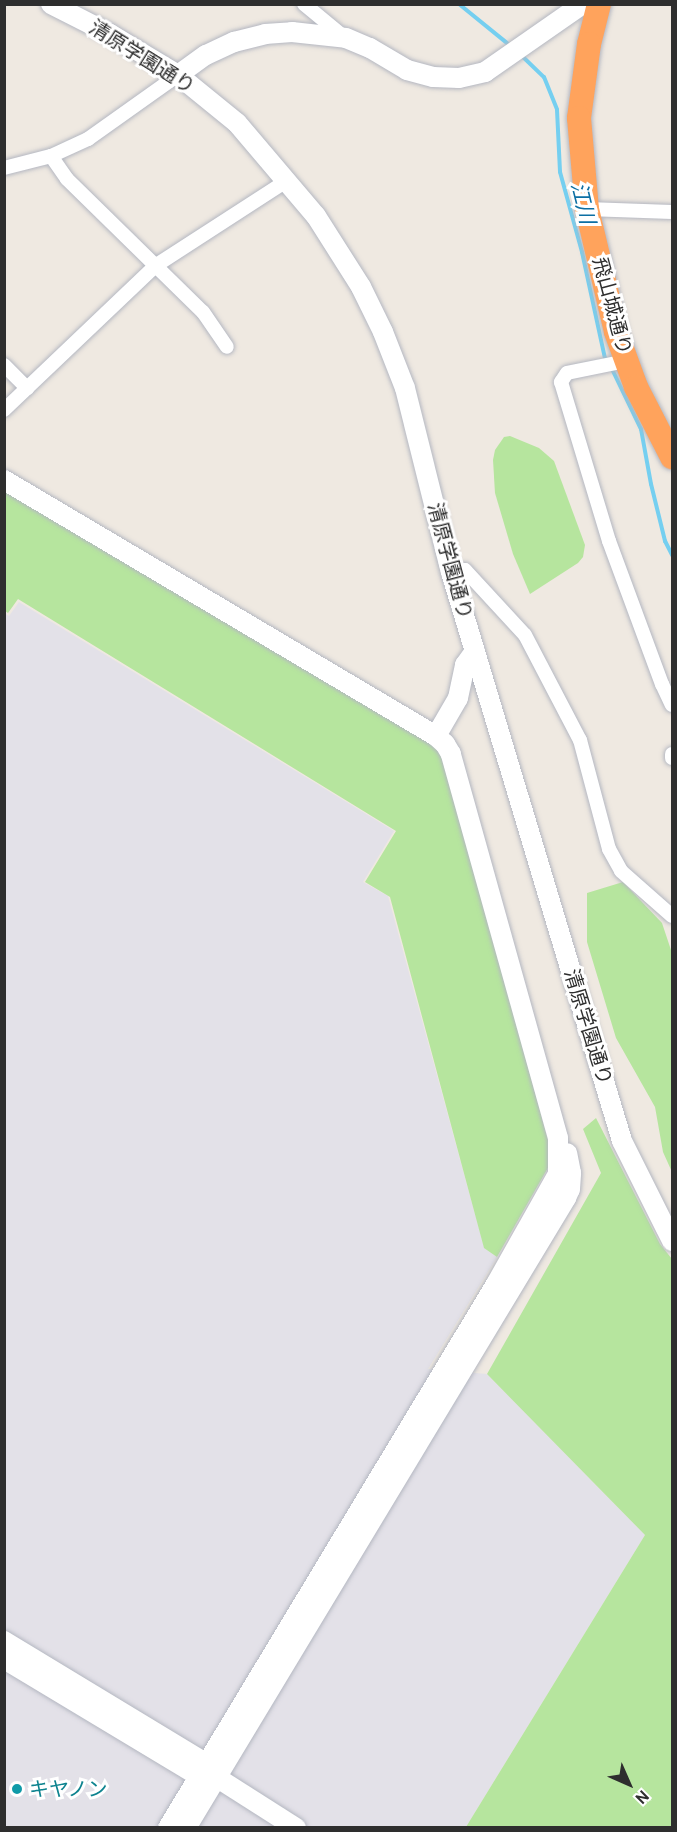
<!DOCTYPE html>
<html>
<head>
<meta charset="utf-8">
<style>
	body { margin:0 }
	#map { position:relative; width:677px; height:1832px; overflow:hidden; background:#efe9e1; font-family:Cabin,"Noto Sans JP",sans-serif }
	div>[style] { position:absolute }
	.industrial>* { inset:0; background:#e3e1e8 }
	.green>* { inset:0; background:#b6e59e }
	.stream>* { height:4px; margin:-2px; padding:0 2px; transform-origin:2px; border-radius:2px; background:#75cff0 }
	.roads { filter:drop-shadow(0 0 2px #b4b7c1) drop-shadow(0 0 2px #b4b7c1) }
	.street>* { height:14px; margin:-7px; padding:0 7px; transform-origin:7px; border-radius:7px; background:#fff }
	.secondary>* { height:20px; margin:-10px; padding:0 10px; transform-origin:10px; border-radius:10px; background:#fff }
	.highway>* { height:24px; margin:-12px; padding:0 12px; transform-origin:12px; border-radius:12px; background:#ffa35c }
	.dots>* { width:16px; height:16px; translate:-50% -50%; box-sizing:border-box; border:3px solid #fff; border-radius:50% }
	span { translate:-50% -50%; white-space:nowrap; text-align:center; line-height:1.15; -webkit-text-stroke:6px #fff; paint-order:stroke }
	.street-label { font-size:20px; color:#2e2e2e }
	.culture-label { font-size:20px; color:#0d838f }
	.left { translate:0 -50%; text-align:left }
	.water-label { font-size:21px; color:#0d6fa3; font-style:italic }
	.frame { position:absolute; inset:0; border:6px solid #2e2e2e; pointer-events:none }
	.north { position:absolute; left:599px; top:1754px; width:60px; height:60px; -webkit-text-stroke:4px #fff; paint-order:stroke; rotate:135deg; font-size:16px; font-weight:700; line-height:24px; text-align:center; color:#2e2e2e }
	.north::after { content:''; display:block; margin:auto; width:21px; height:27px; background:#2e2e2e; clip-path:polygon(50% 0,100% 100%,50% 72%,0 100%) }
</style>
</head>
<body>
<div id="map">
	<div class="industrial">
		<div style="clip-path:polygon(19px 602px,394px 831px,363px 882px,388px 896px,484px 1247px,497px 1257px,428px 1369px,487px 1374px,645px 1535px,466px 1827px,5px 1827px,4px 613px,9px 616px)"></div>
	</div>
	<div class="green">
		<div style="clip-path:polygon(510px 436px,539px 448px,554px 461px,585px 545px,583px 557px,578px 563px,530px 594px,513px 554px,495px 493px,493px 460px,495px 450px,504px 437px)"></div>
		<div style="clip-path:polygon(5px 487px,434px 743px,445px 760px,553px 1159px,497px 1257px,484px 1248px,390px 897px,365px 882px,396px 831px,18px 599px,8px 613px,5px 611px)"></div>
		<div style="clip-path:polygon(623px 882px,662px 923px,672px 953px,672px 1172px,663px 1152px,655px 1107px,616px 1038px,587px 942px,587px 893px)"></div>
		<div style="clip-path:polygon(596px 1118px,660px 1244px,672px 1259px,672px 1827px,466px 1827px,645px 1535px,487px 1374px,601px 1173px,583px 1129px)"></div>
	</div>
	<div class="stream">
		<div style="left:459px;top:4px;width:62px;rotate:39.1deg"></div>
		<div style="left:523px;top:57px;width:29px;rotate:44deg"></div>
		<div style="left:544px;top:77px;width:35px;rotate:68deg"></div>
		<div style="left:557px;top:110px;width:62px;rotate:87.2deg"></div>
		<div style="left:560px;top:172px;width:83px;rotate:74.6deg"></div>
		<div style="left:582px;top:252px;width:108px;rotate:77.8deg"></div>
		<div style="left:605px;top:358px;width:6px;rotate:45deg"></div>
		<div style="left:611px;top:367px;width:69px;rotate:64.2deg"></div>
		<div style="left:641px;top:429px;width:56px;rotate:79.7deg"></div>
		<div style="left:651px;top:484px;width:59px;rotate:76.2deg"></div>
		<div style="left:665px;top:541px;width:16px;rotate:63deg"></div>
	</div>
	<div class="roads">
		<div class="street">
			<div style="left:304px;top:4px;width:52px;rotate:39.5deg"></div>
			<div style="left:51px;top:156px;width:28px;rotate:55deg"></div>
			<div style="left:67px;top:179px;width:190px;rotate:44.4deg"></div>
			<div style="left:203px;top:312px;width:42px;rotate:55.6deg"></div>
			<div style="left:4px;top:168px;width:49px;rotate:-14.3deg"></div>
			<div style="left:51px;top:156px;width:41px;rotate:-24.7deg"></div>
			<div style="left:88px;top:139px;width:110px;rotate:-35.4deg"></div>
			<div style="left:587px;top:209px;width:85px;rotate:2deg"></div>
			<div style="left:626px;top:361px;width:60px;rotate:168.5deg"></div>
			<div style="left:567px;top:373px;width:11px;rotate:124deg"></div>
			<div style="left:561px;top:382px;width:166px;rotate:73.2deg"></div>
			<div style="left:609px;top:541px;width:153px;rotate:69.7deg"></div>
			<div style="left:662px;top:684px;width:23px;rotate:65deg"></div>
			<div style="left:4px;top:365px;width:33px;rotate:45deg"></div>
			<div style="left:4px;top:410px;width:209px;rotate:-43.6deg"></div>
			<div style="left:155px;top:266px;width:158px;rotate:-32.9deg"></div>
			<div style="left:451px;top:572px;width:14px;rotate:-8deg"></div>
			<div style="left:465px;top:570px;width:88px;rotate:47.3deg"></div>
			<div style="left:525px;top:635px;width:119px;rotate:62.4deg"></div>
			<div style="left:580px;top:740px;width:113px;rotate:75.1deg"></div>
			<div style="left:609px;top:849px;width:25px;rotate:61deg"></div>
			<div style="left:621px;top:871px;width:68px;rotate:41.4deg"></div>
			<div style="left:672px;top:754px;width:4px;rotate:90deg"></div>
		</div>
		<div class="secondary">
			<div style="left:51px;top:4px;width:66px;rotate:27deg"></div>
			<div style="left:110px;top:34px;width:79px;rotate:31.1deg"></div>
			<div style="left:178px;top:75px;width:76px;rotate:39.1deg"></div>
			<div style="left:237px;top:123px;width:122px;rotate:49.7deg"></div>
			<div style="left:316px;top:216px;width:84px;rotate:57.6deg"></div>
			<div style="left:361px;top:287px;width:50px;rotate:63.9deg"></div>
			<div style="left:383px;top:332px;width:60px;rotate:68.6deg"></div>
			<div style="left:405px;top:388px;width:190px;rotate:76deg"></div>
			<div style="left:451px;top:572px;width:594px;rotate:73.27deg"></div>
			<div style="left:622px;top:1141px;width:112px;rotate:63.4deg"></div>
			<div style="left:178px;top:75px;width:34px;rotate:-36deg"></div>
			<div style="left:206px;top:55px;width:31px;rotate:-25deg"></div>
			<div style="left:234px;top:42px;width:32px;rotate:-14deg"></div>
			<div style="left:265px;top:34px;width:27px;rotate:-4deg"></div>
			<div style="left:292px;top:32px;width:54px;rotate:6.3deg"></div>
			<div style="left:346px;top:38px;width:26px;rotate:23deg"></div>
			<div style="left:370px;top:48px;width:43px;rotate:30.7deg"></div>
			<div style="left:407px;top:70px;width:27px;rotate:15deg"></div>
			<div style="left:433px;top:77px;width:26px;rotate:2deg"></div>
			<div style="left:459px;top:78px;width:27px;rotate:-13deg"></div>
			<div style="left:485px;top:72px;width:119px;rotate:-34.8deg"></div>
			<div style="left:4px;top:480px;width:502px;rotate:30.65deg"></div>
			<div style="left:4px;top:1641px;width:237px;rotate:31.2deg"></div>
			<div style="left:207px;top:1764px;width:16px;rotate:55deg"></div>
			<div style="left:216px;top:1777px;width:95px;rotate:32.5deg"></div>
			<div style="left:4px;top:1659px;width:227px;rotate:31deg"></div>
			<div style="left:199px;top:1776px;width:12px;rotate:5deg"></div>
			<div style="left:168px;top:1828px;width:635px;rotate:-58.91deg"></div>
			<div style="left:496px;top:1284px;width:126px;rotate:-60.6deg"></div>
			<div style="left:558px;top:1174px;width:36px;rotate:-90deg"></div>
			<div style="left:558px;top:1138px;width:399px;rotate:-105.6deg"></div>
			<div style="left:451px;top:754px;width:12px;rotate:-121deg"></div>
			<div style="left:445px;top:744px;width:12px;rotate:-138deg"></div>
			<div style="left:436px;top:736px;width:44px;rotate:-59.9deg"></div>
			<div style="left:458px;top:698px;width:34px;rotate:-78deg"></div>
			<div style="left:465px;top:665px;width:17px;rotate:-54deg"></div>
			<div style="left:186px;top:1828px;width:736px;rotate:-58.9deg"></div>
			<div style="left:566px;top:1198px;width:10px;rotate:-66deg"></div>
			<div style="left:570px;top:1189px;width:16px;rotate:-86deg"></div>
			<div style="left:571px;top:1173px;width:20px;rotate:-101deg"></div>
		</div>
		<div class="highway">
			<div style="left:599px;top:4px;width:41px;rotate:104deg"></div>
			<div style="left:589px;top:44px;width:75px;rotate:97.7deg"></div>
			<div style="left:579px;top:118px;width:91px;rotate:85deg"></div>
			<div style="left:587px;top:209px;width:126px;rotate:76.7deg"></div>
			<div style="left:616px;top:332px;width:59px;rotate:70deg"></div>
			<div style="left:636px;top:387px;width:79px;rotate:62.8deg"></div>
		</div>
	</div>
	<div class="dots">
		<div style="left:17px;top:1789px;background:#0f9aa8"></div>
	</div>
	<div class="street-label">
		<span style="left:142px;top:57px;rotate:32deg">清原学園通り</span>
		<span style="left:612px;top:306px;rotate:75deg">飛山城通り</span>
		<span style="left:450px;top:561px;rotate:75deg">清原学園通り</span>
		<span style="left:588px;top:1027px;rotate:73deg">清原学園通り</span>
	</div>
	<div class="culture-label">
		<span class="left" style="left:29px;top:1789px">キヤノン</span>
	</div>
	<div class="water-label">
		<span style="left:583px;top:203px;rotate:76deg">江川</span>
	</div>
	<div class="frame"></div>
	<div class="north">N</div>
</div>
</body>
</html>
